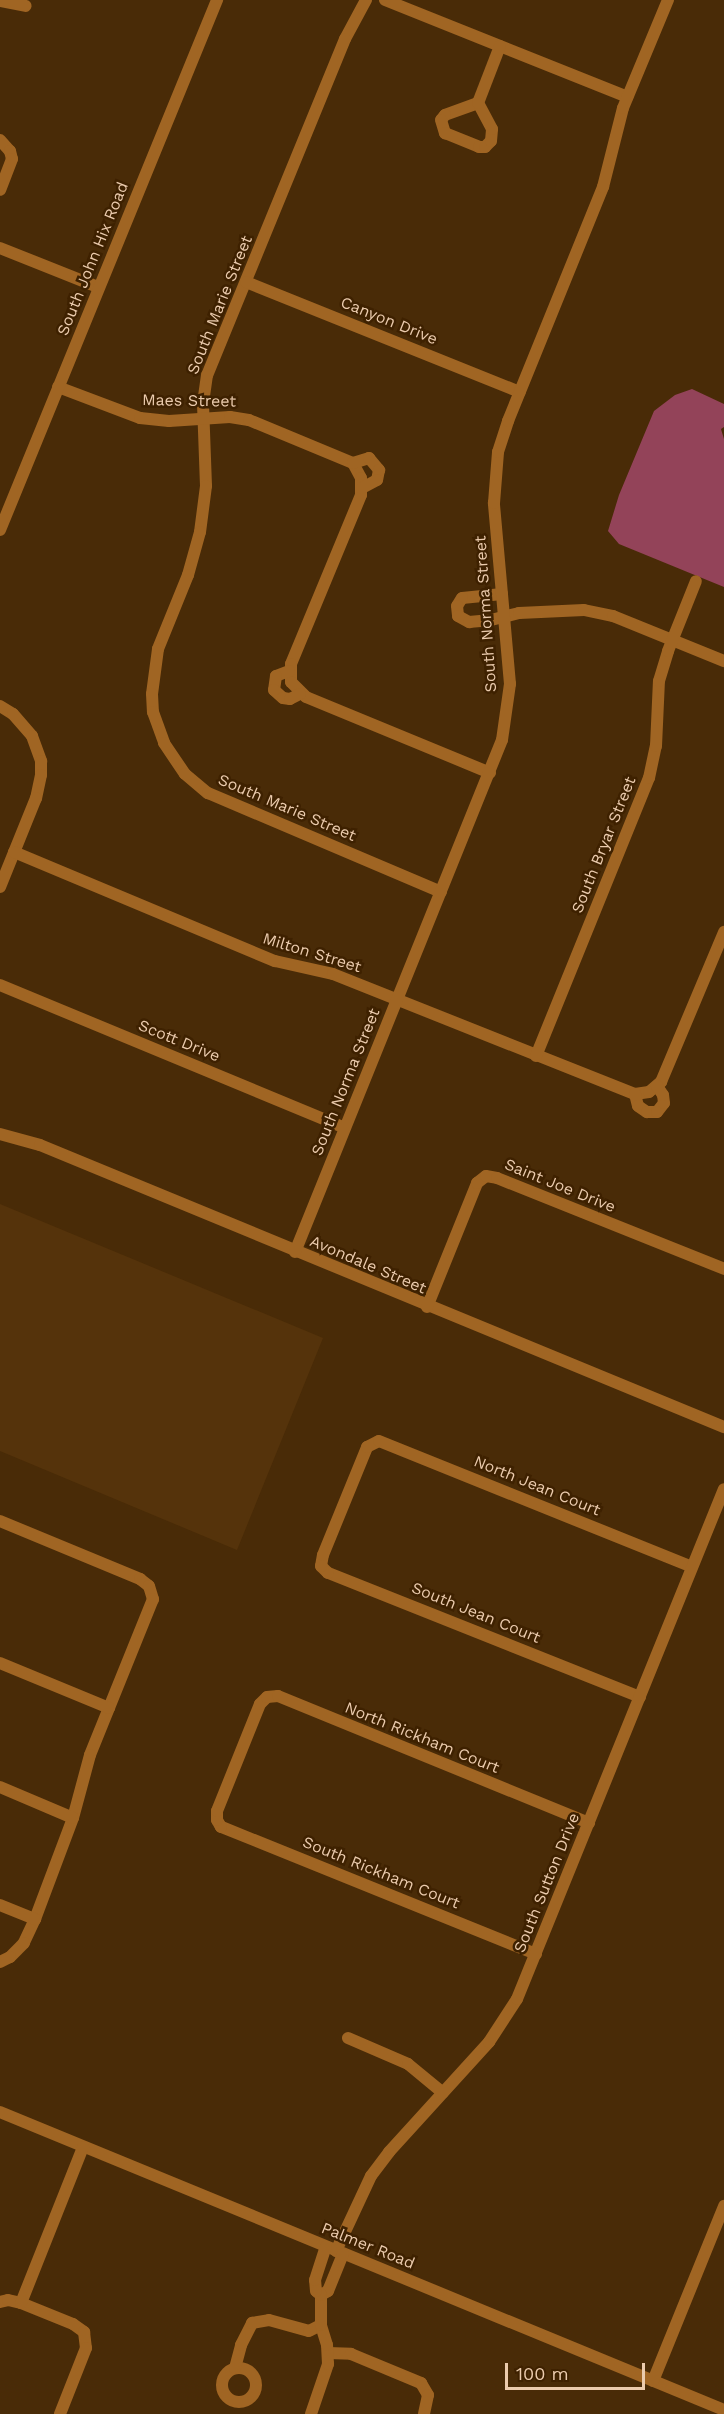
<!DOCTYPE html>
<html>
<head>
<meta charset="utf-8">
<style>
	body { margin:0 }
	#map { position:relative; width:724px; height:2414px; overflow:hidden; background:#492b07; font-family:"Work Sans",sans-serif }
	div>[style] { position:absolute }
	.built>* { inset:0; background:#55330b }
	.forest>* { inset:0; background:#934359 }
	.minor>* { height:12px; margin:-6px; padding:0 6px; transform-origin:6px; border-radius:6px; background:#a06523 }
	.minor>.ring { margin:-6px; padding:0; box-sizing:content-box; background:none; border:12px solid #a06523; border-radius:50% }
	span { translate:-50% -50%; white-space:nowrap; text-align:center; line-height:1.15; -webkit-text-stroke:5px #3e2100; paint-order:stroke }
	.street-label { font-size:16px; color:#ebcbad }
	.scale { position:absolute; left:505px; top:2363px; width:140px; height:27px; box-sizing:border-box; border:3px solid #ebcbad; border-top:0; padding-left:8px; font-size:18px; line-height:21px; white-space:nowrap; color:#ebcbad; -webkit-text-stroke:4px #3e2100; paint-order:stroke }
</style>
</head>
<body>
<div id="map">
	<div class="built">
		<div style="clip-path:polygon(0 1204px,323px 1338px,237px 1550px,0 1451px)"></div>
	</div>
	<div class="forest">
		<div style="clip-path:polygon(692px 389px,724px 404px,724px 427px,721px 429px,724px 439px,724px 587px,619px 544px,608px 531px,619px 495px,654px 411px,675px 395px)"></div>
	</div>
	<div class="minor">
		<div style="left:366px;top:0;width:44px;rotate:118.3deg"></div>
		<div style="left:345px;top:39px;width:363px;rotate:112.3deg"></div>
		<div style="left:207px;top:375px;width:29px;rotate:98deg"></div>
		<div style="left:203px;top:404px;width:82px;rotate:87.9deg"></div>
		<div style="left:206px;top:486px;width:46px;rotate:97.4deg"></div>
		<div style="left:200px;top:532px;width:45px;rotate:105.6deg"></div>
		<div style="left:188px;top:575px;width:80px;rotate:112.1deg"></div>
		<div style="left:158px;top:649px;width:45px;rotate:97.6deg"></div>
		<div style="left:152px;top:694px;width:18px;rotate:87deg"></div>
		<div style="left:153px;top:712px;width:33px;rotate:70deg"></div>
		<div style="left:164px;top:743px;width:37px;rotate:56deg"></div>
		<div style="left:185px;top:774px;width:30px;rotate:40deg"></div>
		<div style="left:208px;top:793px;width:253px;rotate:23deg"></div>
		<div style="left:385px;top:0;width:261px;rotate:21.8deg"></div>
		<div style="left:0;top:1px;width:26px;rotate:11deg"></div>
		<div style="left:478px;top:103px;width:35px;rotate:160deg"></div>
		<div style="left:445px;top:115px;width:6px;rotate:129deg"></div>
		<div style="left:441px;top:120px;width:14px;rotate:73deg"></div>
		<div style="left:445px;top:133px;width:37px;rotate:22deg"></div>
		<div style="left:479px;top:147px;width:6px"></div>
		<div style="left:485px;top:147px;width:8px;rotate:-45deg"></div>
		<div style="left:491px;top:141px;width:12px;rotate:-85deg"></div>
		<div style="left:492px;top:129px;width:30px;rotate:-118deg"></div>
		<div style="left:478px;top:103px;width:61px;rotate:-68.9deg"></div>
		<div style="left:0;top:140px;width:15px;rotate:48deg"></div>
		<div style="left:10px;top:151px;width:8px;rotate:76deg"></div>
		<div style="left:12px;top:159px;width:33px;rotate:111deg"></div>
		<div style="left:0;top:248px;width:105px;rotate:21.7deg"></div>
		<div style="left:246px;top:282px;width:295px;rotate:21.9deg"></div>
		<div style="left:58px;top:387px;width:88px;rotate:20.7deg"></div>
		<div style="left:140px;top:418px;width:29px;rotate:6deg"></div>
		<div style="left:169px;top:421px;width:61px;rotate:-3.8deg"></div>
		<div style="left:230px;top:417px;width:19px;rotate:9deg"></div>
		<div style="left:249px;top:420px;width:113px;rotate:22.5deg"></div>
		<div style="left:353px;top:463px;width:17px;rotate:62deg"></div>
		<div style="left:361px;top:478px;width:17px;rotate:90deg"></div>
		<div style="left:361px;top:495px;width:183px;rotate:112.5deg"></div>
		<div style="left:291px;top:664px;width:18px;rotate:90deg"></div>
		<div style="left:291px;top:682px;width:21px;rotate:45deg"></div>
		<div style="left:306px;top:697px;width:199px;rotate:22.4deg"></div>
		<div style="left:353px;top:463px;width:17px;rotate:-17deg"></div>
		<div style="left:369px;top:458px;width:16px;rotate:50deg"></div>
		<div style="left:379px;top:470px;width:10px;rotate:101deg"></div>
		<div style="left:377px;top:480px;width:17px;rotate:152deg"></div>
		<div style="left:0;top:530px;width:573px;rotate:-67.73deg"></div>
		<div style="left:502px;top:594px;width:40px;rotate:174.3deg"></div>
		<div style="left:462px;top:598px;width:9px;rotate:122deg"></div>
		<div style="left:457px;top:606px;width:10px;rotate:84deg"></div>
		<div style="left:458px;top:616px;width:13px;rotate:29deg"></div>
		<div style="left:469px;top:622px;width:22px;rotate:-5deg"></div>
		<div style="left:491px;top:620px;width:29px;rotate:-14deg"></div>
		<div style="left:519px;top:613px;width:65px;rotate:-2.6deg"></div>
		<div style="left:584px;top:610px;width:30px;rotate:12deg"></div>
		<div style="left:613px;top:616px;width:120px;rotate:22.1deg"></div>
		<div style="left:289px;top:671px;width:14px;rotate:159deg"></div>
		<div style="left:276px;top:676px;width:14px;rotate:98deg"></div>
		<div style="left:274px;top:690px;width:12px;rotate:42deg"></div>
		<div style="left:283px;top:698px;width:7px;rotate:8deg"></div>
		<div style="left:290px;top:699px;width:11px;rotate:-27deg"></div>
		<div style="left:0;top:706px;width:15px;rotate:32deg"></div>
		<div style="left:13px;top:714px;width:29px;rotate:49deg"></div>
		<div style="left:32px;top:736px;width:27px;rotate:70deg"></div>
		<div style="left:41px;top:761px;width:14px;rotate:90deg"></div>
		<div style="left:41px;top:775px;width:24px;rotate:102deg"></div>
		<div style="left:36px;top:798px;width:96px;rotate:112deg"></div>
		<div style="left:14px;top:852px;width:283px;rotate:22.7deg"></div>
		<div style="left:275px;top:961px;width:59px;rotate:12.6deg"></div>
		<div style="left:333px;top:974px;width:325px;rotate:21.7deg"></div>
		<div style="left:635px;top:1094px;width:14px;rotate:-8deg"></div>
		<div style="left:649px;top:1092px;width:16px;rotate:-40deg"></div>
		<div style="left:661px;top:1082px;width:163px;rotate:-67.2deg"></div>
		<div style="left:0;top:985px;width:373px;rotate:22.5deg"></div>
		<div style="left:536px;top:1056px;width:300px;rotate:-67.9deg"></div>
		<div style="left:649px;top:778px;width:33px;rotate:-78deg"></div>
		<div style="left:656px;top:746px;width:65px;rotate:-87.4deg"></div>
		<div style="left:659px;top:681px;width:31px;rotate:-73deg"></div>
		<div style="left:668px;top:651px;width:75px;rotate:-68.2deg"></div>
		<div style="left:635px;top:1094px;width:12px;rotate:76deg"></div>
		<div style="left:638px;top:1106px;width:11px;rotate:34deg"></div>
		<div style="left:647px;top:1112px;width:10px"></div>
		<div style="left:657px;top:1112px;width:11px;rotate:-52deg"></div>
		<div style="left:664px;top:1103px;width:8px;rotate:-97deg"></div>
		<div style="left:663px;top:1095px;width:11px;rotate:-124deg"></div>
		<div style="left:0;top:1134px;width:41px;rotate:15.4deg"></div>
		<div style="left:40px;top:1145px;width:740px;rotate:22.41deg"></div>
		<div style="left:295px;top:1252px;width:552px;rotate:-67.99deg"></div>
		<div style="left:502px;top:740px;width:57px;rotate:-81.9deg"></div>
		<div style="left:510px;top:684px;width:182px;rotate:-95.1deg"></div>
		<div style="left:494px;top:503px;width:51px;rotate:-85.5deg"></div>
		<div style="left:498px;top:452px;width:33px;rotate:-72deg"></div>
		<div style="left:508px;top:421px;width:253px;rotate:-67.9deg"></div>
		<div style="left:603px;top:187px;width:81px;rotate:-75.8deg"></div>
		<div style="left:623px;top:108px;width:117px;rotate:-67.4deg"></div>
		<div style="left:427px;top:1307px;width:134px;rotate:-68deg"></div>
		<div style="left:477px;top:1183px;width:11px;rotate:-38deg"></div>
		<div style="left:486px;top:1176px;width:11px;rotate:10deg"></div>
		<div style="left:497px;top:1178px;width:245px;rotate:21.8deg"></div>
		<div style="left:0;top:1521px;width:152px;rotate:22.5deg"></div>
		<div style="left:140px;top:1579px;width:11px;rotate:38deg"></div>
		<div style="left:149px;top:1586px;width:14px;rotate:73deg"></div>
		<div style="left:153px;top:1599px;width:168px;rotate:112deg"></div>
		<div style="left:90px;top:1755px;width:65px;rotate:105.1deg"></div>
		<div style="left:73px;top:1818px;width:108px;rotate:110.6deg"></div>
		<div style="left:35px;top:1919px;width:26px;rotate:115deg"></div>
		<div style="left:24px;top:1943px;width:20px;rotate:135deg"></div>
		<div style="left:10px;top:1957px;width:11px;rotate:153deg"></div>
		<div style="left:0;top:1663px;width:118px;rotate:22.4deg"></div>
		<div style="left:640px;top:1697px;width:336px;rotate:-158.3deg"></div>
		<div style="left:328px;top:1573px;width:10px;rotate:-135deg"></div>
		<div style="left:321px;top:1566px;width:11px;rotate:-80deg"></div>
		<div style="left:323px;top:1555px;width:117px;rotate:-67.8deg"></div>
		<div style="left:367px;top:1447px;width:13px;rotate:-27deg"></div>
		<div style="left:379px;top:1441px;width:337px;rotate:21.9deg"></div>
		<div style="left:0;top:1787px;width:79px;rotate:23deg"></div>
		<div style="left:0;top:1905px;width:38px;rotate:22deg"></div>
		<div style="left:536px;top:1954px;width:340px;rotate:-158deg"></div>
		<div style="left:221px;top:1827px;width:8px;rotate:-120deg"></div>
		<div style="left:217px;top:1820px;width:9px;rotate:-90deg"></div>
		<div style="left:217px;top:1811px;width:115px;rotate:-68.1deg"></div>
		<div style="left:260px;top:1704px;width:10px;rotate:-45deg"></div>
		<div style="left:267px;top:1697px;width:11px;rotate:-5deg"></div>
		<div style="left:278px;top:1696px;width:336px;rotate:22.2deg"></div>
		<div style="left:348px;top:2038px;width:65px;rotate:23.4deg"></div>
		<div style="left:408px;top:2064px;width:45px;rotate:39.6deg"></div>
		<div style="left:0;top:2112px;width:783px;rotate:22.37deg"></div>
		<div style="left:336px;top:2251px;width:83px;rotate:-65deg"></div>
		<div style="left:371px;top:2176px;width:30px;rotate:-53deg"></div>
		<div style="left:389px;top:2152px;width:149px;rotate:-47.7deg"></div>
		<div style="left:489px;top:2042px;width:51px;rotate:-56.9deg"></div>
		<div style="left:517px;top:1999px;width:550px;rotate:-67.91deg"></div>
		<div style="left:321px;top:2295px;width:8px;rotate:-30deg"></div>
		<div style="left:328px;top:2291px;width:40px;rotate:-68deg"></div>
		<div style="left:0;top:2302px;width:8px;rotate:-14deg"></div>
		<div style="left:8px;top:2300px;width:13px;rotate:13deg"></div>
		<div style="left:21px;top:2303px;width:56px;rotate:22deg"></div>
		<div style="left:73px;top:2324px;width:14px;rotate:36deg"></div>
		<div style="left:84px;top:2332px;width:16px;rotate:83deg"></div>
		<div style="left:86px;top:2348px;width:71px;rotate:111.5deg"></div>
		<div style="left:21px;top:2303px;width:168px;rotate:-68.3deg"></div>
		<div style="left:328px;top:2353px;width:23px;rotate:2deg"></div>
		<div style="left:351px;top:2354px;width:76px;rotate:22.5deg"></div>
		<div style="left:421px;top:2383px;width:14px;rotate:60deg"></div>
		<div style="left:428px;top:2395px;width:19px;rotate:102deg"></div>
		<div class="ring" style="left:222px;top:2368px;width:22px;height:22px"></div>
		<div style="left:235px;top:2368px;width:24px;rotate:-75deg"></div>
		<div style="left:241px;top:2345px;width:25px;rotate:-63deg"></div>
		<div style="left:252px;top:2323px;width:17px;rotate:-10deg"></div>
		<div style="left:269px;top:2320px;width:41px;rotate:15.4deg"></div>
		<div style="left:309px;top:2331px;width:13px;rotate:-27deg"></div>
		<div style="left:653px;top:2381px;width:189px;rotate:-67.9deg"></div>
		<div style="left:311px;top:2414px;width:53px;rotate:-71.2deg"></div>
		<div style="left:328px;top:2364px;width:19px;rotate:-93deg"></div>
		<div style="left:327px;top:2345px;width:21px;rotate:-107deg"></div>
		<div style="left:321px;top:2325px;width:30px;rotate:-90deg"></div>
		<div style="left:321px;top:2295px;width:6px;rotate:-141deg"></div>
		<div style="left:316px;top:2291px;width:11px;rotate:-95deg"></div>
		<div style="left:315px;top:2280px;width:35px;rotate:-72deg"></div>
	</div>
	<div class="street-label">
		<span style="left:93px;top:259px;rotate:-68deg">South John Hix Road</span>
		<span style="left:220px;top:305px;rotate:-68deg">South Marie Street</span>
		<span style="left:389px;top:321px;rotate:22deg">Canyon Drive</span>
		<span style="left:189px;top:401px;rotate:1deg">Maes Street</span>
		<span style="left:486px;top:614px;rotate:-94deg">South Norma Street</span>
		<span style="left:287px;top:808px;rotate:23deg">South Marie Street</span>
		<span style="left:604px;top:845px;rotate:-68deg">South Bryar Street</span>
		<span style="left:312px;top:953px;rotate:17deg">Milton Street</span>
		<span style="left:179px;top:1041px;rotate:22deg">Scott Drive</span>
		<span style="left:346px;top:1082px;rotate:-68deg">South Norma Street</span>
		<span style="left:560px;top:1186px;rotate:22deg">Saint Joe Drive</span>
		<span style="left:368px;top:1265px;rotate:23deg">Avondale Street</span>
		<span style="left:537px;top:1486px;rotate:22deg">North Jean Court</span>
		<span style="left:476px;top:1613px;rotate:22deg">South Jean Court</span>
		<span style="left:422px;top:1738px;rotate:22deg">North Rickham Court</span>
		<span style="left:381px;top:1873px;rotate:22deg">South Rickham Court</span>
		<span style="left:547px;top:1883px;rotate:-68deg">South Sutton Drive</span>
		<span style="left:368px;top:2246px;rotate:22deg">Palmer Road</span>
	</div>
	<div class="scale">100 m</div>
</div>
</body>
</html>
